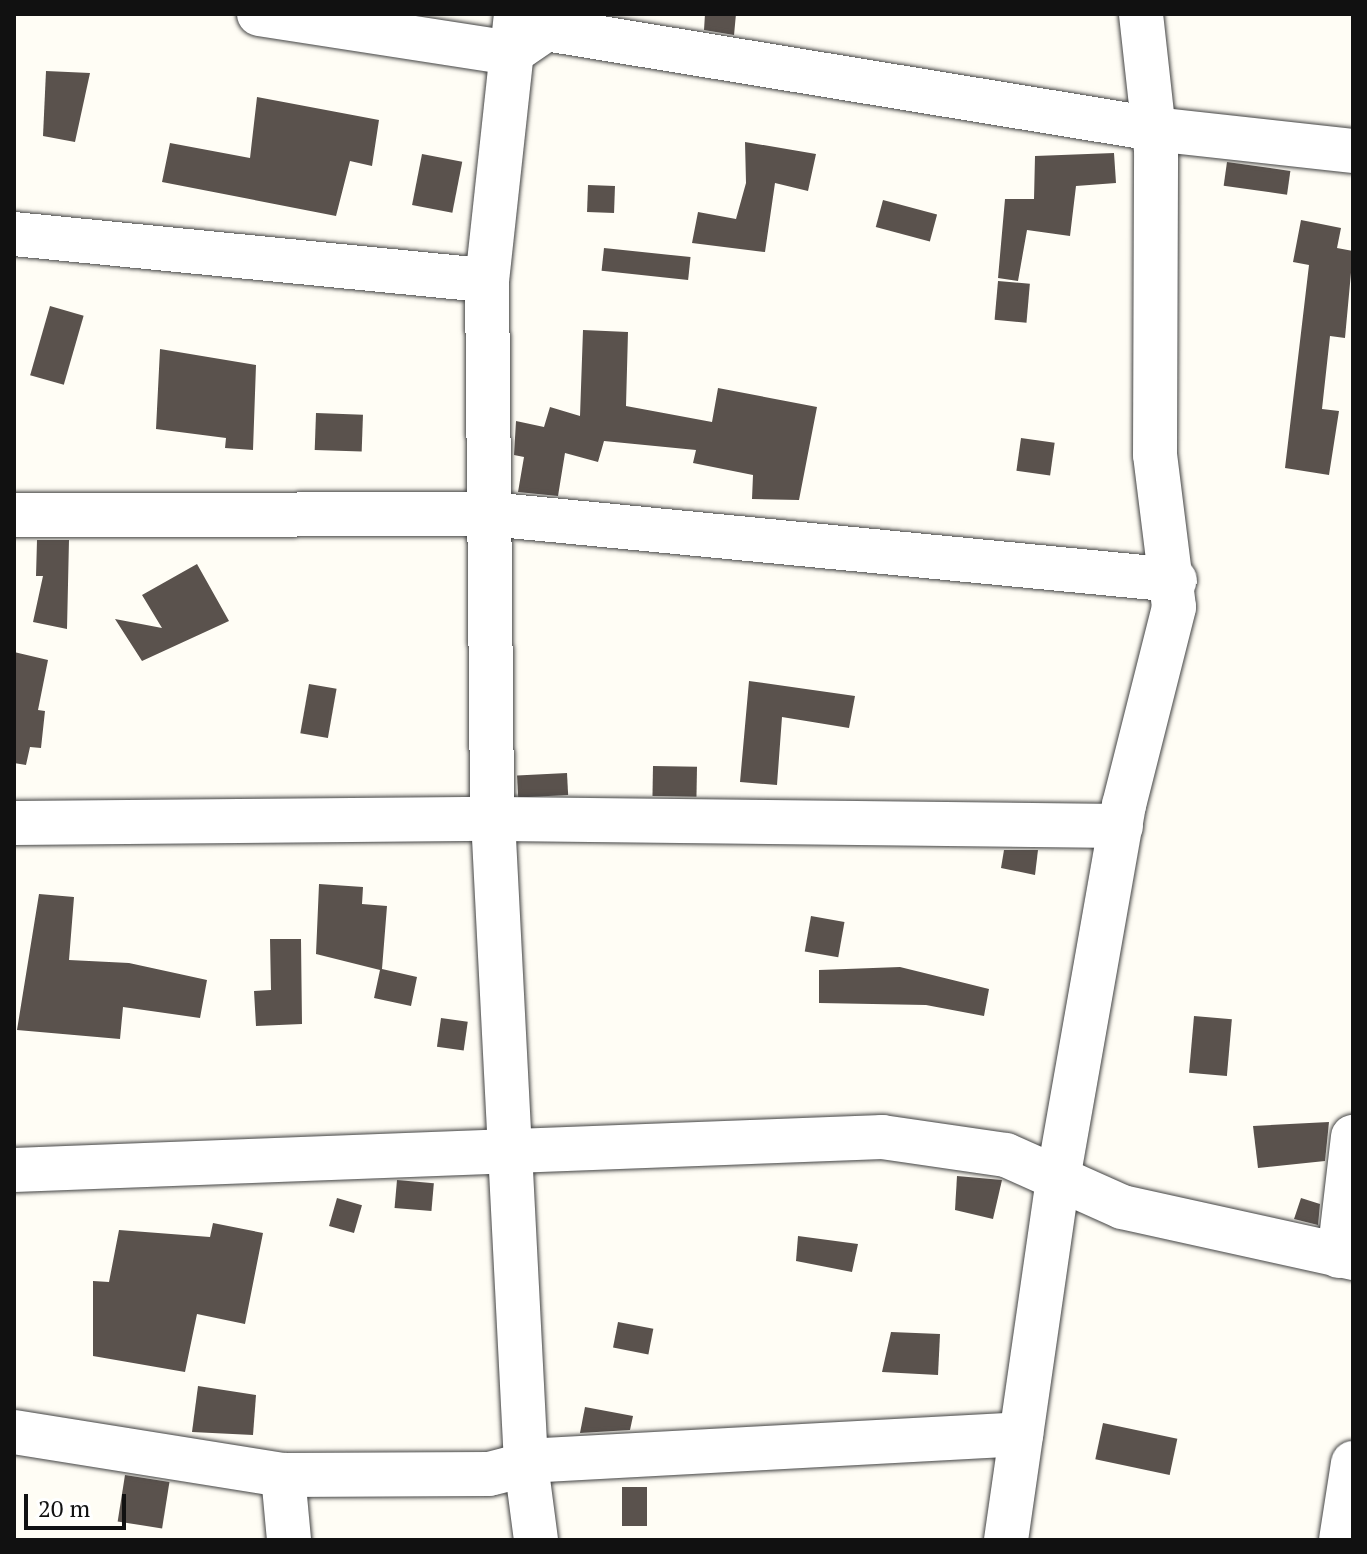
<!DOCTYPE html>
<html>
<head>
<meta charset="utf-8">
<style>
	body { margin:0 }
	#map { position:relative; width:1367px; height:1554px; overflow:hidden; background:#fffdf5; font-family:"PT Serif",serif }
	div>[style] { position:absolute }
	.building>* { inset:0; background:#5a524d; transform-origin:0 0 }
	.roads { filter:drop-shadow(0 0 2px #444) drop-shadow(0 0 2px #444) }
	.minor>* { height:44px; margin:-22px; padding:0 22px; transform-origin:22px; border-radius:22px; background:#fff }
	span { translate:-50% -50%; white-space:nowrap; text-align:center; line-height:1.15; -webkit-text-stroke:8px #fff; paint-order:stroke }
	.frame { position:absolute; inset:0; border:16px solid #111; pointer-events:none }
	.scale { position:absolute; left:24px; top:1494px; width:102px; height:36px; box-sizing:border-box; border:4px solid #111; border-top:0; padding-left:10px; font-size:24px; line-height:28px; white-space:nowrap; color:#111; -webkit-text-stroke:6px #fff; paint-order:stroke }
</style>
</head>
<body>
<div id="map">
	<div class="building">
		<div style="clip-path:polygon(705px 14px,736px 14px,734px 35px,704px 30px)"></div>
		<div style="clip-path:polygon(46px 71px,90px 73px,75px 142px,43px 136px)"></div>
		<div style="clip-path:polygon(257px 97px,379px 120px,372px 166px,350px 161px,336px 216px,162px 182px,170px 143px,250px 158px)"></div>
		<div style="clip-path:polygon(745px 142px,816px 154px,808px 191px,775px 183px,765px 252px,692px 243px,698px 212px,736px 219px,746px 183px)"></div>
		<div style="clip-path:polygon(1114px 153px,1116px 183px,1076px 186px,1070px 236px,1027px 230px,1018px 281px,998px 278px,1005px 199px,1034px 199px,1035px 156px)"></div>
		<div style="left:422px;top:154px;width:41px;height:52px;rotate:11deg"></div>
		<div style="left:1227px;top:162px;width:64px;height:24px;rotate:8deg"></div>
		<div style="left:588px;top:185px;width:27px;height:27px;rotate:2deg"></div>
		<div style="left:883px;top:200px;width:56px;height:28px;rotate:15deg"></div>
		<div style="clip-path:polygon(1301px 220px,1341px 228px,1337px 248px,1353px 251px,1345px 338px,1330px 336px,1322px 409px,1339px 411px,1329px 475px,1285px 468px,1309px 265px,1293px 262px)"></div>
		<div style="left:604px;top:248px;width:87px;height:23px;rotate:6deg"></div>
		<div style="left:998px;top:281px;width:32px;height:39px;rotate:5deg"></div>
		<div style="left:50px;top:306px;width:35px;height:72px;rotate:16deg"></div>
		<div style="clip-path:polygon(583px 330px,628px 332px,626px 406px,712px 422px,718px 388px,817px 407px,799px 500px,752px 499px,753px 475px,693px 463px,696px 450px,604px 441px,598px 462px,565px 453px,558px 496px,518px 492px,524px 457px,514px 455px,516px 421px,544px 427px,550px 407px,580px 416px)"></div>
		<div style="clip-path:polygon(160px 349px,256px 365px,253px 450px,225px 448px,226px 438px,156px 429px)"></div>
		<div style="left:316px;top:413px;width:47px;height:37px;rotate:2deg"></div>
		<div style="left:1021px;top:438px;width:34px;height:33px;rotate:8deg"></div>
		<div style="clip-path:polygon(37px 540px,69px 540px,67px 629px,33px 622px,43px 576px,36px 576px)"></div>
		<div style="clip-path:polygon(197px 564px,229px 621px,142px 661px,115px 619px,162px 628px,142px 595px)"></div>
		<div style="clip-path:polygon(14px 652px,48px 660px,38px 710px,45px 711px,41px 748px,30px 747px,26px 765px,14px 763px)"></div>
		<div style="clip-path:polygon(749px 681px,855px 696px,849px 728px,782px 717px,777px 785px,740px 782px)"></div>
		<div style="left:309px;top:684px;width:28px;height:50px;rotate:10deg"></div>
		<div style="left:653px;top:766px;width:44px;height:30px;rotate:1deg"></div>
		<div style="left:567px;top:773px;width:22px;height:50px;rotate:87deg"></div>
		<div style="clip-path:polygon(1004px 850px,1038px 850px,1035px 875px,1001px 868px)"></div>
		<div style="clip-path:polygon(319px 884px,363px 887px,362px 904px,387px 906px,382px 969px,417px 977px,411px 1006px,374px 998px,380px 970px,316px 954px)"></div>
		<div style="clip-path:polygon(39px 894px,74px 897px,69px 960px,129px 963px,207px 980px,200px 1018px,123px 1007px,120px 1039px,17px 1030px)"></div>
		<div style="left:811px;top:916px;width:34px;height:36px;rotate:10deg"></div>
		<div style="clip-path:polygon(270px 939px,301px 939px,302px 1024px,256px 1026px,254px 991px,271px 990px)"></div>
		<div style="clip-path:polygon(900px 967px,989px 989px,984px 1016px,926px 1005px,819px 1003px,819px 970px)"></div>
		<div style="left:1194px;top:1016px;width:38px;height:57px;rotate:5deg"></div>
		<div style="left:441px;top:1018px;width:27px;height:29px;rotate:8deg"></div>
		<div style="clip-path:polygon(1329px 1122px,1325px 1161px,1258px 1168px,1253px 1126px)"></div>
		<div style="clip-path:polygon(957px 1176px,1002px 1180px,993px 1219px,955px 1210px)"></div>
		<div style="left:397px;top:1180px;width:37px;height:28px;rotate:5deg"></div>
		<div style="left:337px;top:1198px;width:26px;height:29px;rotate:16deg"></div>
		<div style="clip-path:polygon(1301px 1198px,1320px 1204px,1318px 1225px,1294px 1219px)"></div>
		<div style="clip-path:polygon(213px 1223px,263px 1233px,245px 1324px,197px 1314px,185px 1372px,93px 1356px,93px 1281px,109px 1282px,119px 1230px,210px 1237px)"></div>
		<div style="clip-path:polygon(798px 1236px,858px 1244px,852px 1272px,796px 1261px)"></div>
		<div style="left:618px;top:1322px;width:36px;height:26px;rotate:11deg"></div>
		<div style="clip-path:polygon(891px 1332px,940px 1334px,938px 1375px,882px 1372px)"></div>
		<div style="clip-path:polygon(198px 1386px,256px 1395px,253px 1435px,192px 1432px)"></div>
		<div style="clip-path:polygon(585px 1407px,633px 1416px,630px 1430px,580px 1433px)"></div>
		<div style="left:1103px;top:1423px;width:76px;height:37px;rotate:12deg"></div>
		<div style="left:125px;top:1475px;width:45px;height:47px;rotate:9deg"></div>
		<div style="left:622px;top:1487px;width:25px;height:39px"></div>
	</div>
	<div class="roads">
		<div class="minor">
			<div style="left:259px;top:14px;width:255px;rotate:8.8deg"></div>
			<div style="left:511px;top:53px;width:42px;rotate:-34.4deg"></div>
			<div style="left:546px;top:29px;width:616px;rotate:9.34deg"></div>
			<div style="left:1154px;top:129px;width:200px;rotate:6.3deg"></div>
			<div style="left:516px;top:14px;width:268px;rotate:96.2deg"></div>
			<div style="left:487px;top:280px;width:519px;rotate:89.45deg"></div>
			<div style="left:492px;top:799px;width:666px;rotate:87.07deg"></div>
			<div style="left:526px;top:1464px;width:77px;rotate:82.5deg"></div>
			<div style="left:14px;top:234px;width:475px;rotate:5.6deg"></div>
			<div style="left:14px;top:515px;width:475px;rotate:-0.1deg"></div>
			<div style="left:489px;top:514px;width:689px;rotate:5.5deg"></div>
			<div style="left:14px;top:823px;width:479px;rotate:-0.5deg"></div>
			<div style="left:493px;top:819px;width:628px;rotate:0.64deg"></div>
			<div style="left:14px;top:1170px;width:869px;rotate:-2.18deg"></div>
			<div style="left:882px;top:1137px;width:125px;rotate:8.3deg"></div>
			<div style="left:1006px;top:1155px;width:127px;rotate:24.1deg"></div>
			<div style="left:1122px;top:1207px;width:237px;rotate:12.4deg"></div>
			<div style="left:1339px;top:1256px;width:120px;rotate:-83.3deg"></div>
			<div style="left:14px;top:1432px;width:272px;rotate:9.1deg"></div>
			<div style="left:283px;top:1475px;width:206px;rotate:-0.3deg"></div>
			<div style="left:489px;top:1474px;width:57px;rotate:-14.3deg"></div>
			<div style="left:544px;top:1460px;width:478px;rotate:-3.1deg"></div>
			<div style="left:283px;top:1475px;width:65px;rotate:84.7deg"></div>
			<div style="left:1006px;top:1540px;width:365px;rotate:-81.8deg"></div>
			<div style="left:1058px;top:1179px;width:380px;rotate:-80deg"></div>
			<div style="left:1124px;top:805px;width:204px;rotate:-75.8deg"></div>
			<div style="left:1174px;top:607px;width:153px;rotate:-97.1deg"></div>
			<div style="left:1155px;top:455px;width:305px;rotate:-89.8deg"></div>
			<div style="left:1156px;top:150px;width:137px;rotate:-96.3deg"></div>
			<div style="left:1341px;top:1540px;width:78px;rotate:-81.1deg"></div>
		</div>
	</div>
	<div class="frame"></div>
	<div class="scale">20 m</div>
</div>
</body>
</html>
